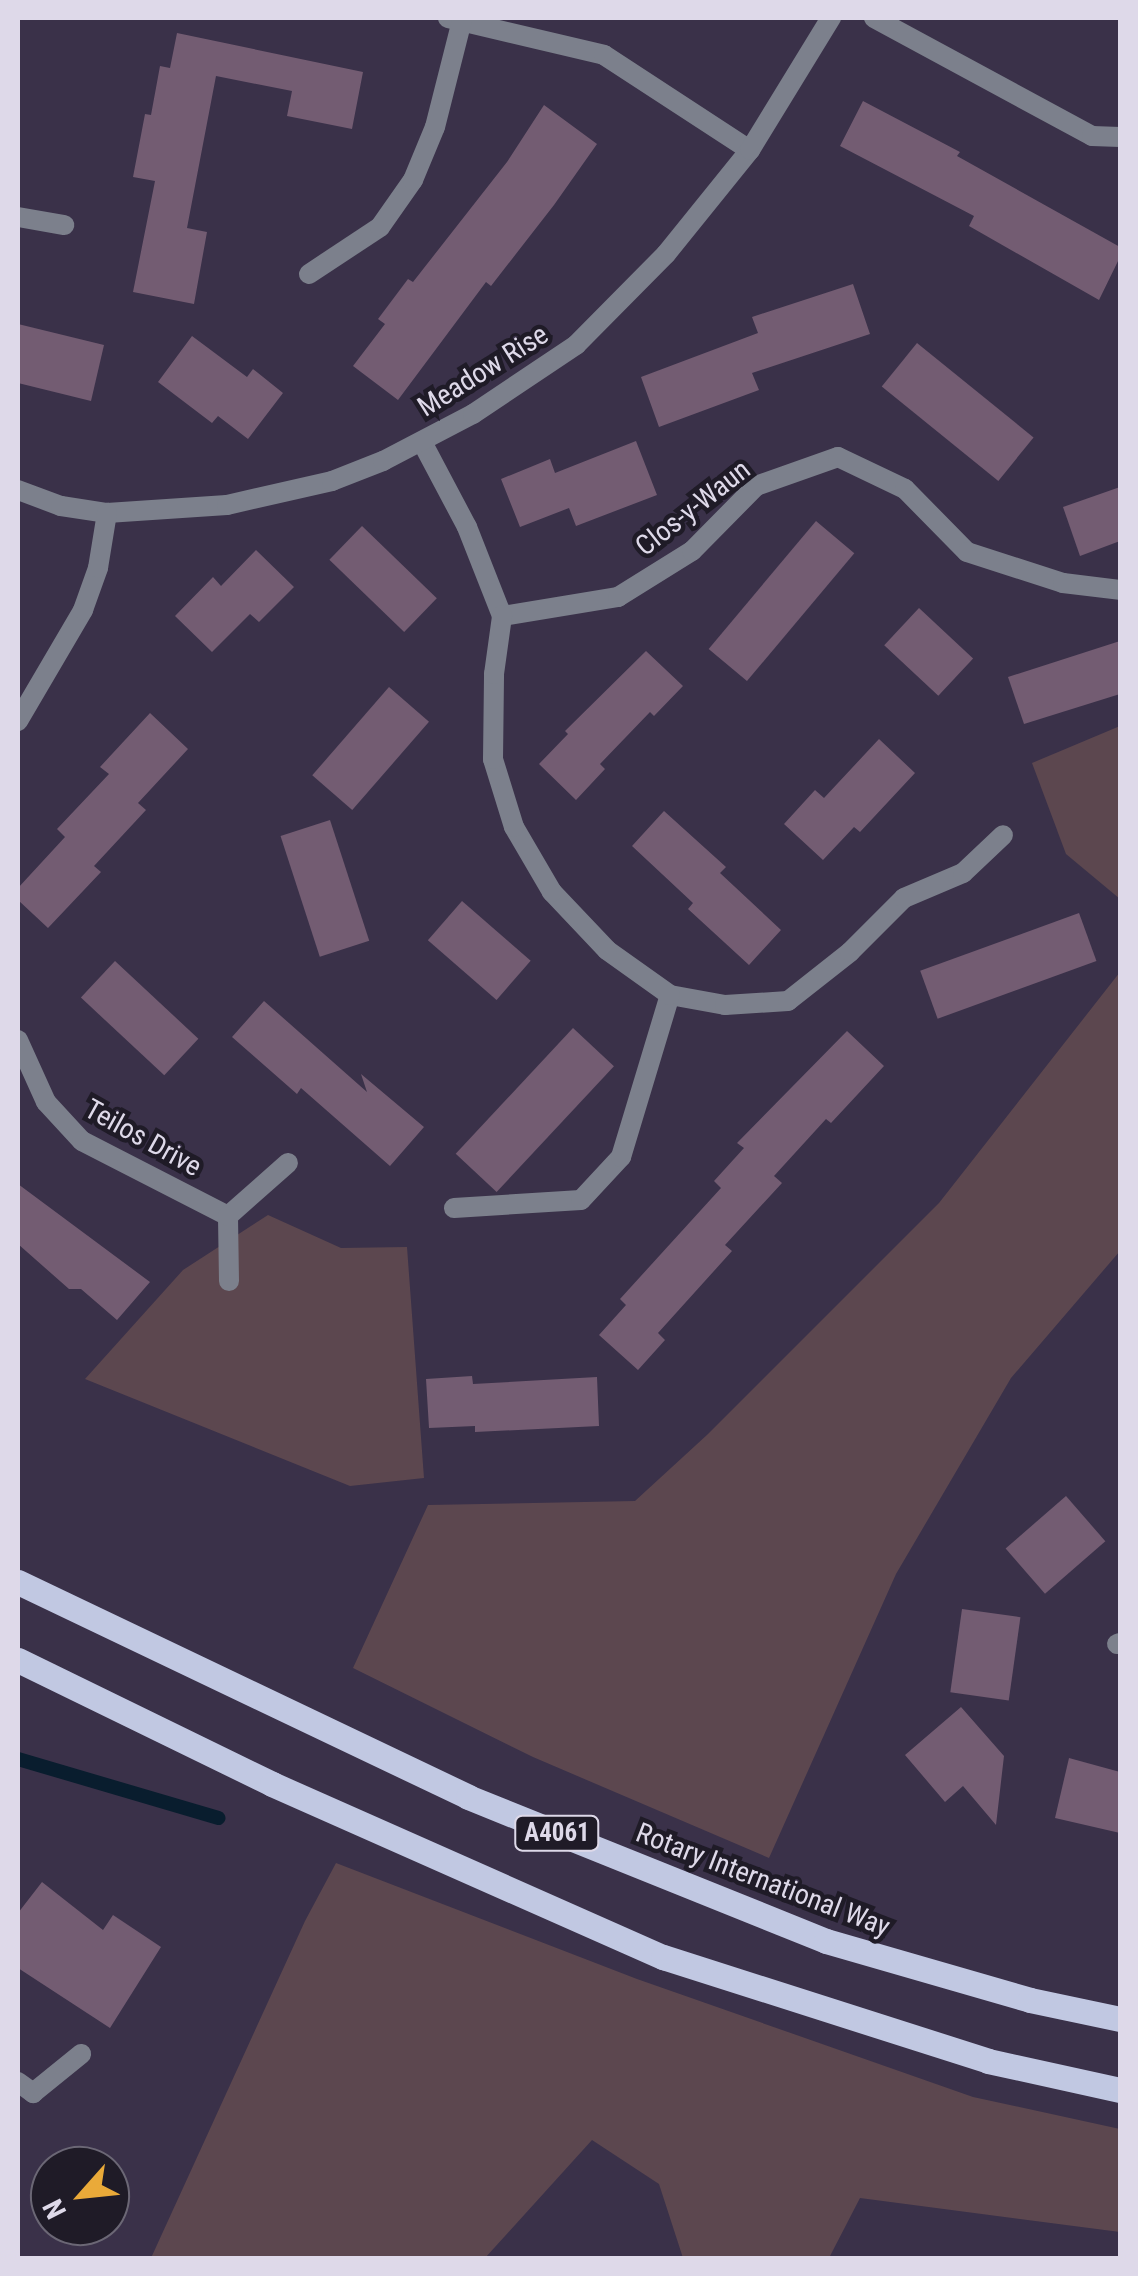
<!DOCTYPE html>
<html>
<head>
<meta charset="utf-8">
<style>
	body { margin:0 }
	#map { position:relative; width:1138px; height:2276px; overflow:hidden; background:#3a3149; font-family:"Roboto Condensed",sans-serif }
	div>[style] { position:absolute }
	.green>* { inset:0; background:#5c474f }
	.stream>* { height:14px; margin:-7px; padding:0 7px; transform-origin:7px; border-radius:7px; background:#091d2e }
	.building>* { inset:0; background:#735c72; transform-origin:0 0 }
	.street>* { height:20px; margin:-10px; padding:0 10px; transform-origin:10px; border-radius:10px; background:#7c808c }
	.primary>* { height:25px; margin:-12.5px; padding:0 12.5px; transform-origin:12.5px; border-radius:12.5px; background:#c1c8e2 }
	span { translate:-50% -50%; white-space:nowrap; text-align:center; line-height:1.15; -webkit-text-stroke:9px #1f1b27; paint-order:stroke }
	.shield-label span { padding:2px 8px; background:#1f1b27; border:2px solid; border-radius:8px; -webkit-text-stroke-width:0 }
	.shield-label { font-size:25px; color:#ded9e9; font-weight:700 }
	.street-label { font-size:28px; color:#ded9e9 }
	.frame { position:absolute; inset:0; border:20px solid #ded9e9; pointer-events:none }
	.north { position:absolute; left:30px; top:2146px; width:100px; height:100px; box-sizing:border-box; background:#1f1b27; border:2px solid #6b6775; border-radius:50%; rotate:243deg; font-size:28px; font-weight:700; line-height:40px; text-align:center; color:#ded9e9 }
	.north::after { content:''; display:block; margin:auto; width:35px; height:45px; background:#eaaa39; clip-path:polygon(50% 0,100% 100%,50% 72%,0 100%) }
</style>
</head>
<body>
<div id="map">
	<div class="green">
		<div style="clip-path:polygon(1120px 726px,1120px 899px,1066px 854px,1032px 763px)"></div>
		<div style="clip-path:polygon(1120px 972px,1120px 1251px,1011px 1378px,896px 1574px,769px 1858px,533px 1757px,353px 1668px,428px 1505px,635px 1501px,708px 1434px,939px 1203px)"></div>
		<div style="clip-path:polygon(268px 1215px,341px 1248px,407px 1247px,424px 1478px,350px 1486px,85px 1379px,183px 1270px)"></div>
		<div style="clip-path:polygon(336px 1863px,637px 1979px,973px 2097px,1120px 2129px,1120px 2232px,860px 2198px,829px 2258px,683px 2258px,659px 2184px,592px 2140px,485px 2258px,151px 2258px,305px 1921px)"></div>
	</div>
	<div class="stream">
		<div style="left:18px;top:1759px;width:209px;rotate:16.4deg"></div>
	</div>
	<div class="building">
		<div style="clip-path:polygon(177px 33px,363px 72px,352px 129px,287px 116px,292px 91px,216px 76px,187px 228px,207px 232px,194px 304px,133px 292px,155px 181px,133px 177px,145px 114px,151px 115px,160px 66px,170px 68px)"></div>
		<div style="clip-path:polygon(863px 101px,960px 152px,957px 156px,1120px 247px,1120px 257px,1099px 300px,969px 226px,974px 216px,840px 146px)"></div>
		<div style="clip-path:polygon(544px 105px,597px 144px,554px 205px,491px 286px,486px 282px,398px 400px,353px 366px,385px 324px,378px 319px,408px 279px,413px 282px,507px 162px)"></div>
		<div style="clip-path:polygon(853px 284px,870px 334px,752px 373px,759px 390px,659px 427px,641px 377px,758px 333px,752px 317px)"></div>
		<div style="clip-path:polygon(18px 324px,104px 345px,91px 401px,18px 383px)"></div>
		<div style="clip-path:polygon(192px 336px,247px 377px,253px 369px,283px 393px,248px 439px,218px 416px,212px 423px,158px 382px)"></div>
		<div style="left:917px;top:343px;width:150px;height:56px;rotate:39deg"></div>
		<div style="clip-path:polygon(636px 441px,657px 495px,576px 526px,569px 508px,520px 527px,501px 479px,550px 459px,555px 473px)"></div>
		<div style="clip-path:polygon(1120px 487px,1120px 541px,1080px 556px,1063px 507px)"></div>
		<div style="left:816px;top:521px;width:50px;height:167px;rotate:40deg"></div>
		<div style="left:362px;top:526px;width:104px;height:47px;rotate:44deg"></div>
		<div style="clip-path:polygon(256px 550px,294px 587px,259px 622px,250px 614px,212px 652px,175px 616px,213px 577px,221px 586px)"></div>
		<div style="left:919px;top:608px;width:74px;height:51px;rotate:43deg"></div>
		<div style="clip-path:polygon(1120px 641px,1120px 694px,1024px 724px,1008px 677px)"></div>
		<div style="clip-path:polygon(646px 651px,683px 686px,654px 716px,650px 712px,600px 764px,605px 769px,576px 800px,539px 764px,568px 734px,565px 731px)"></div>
		<div style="left:389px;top:687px;width:53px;height:117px;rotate:41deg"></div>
		<div style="clip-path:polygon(150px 713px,188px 749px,138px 803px,146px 810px,94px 866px,101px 872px,48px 928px,18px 900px,18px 888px,65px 837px,57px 829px,109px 774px,100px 767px)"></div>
		<div style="clip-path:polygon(879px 739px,915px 773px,860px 832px,854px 827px,823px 860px,784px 824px,815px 790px,824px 798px)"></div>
		<div style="clip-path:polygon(664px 811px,726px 867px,720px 873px,781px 930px,749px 965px,688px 909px,693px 903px,632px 846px)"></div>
		<div style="left:330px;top:820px;width:127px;height:52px;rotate:72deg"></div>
		<div style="left:462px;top:901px;width:91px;height:52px;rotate:41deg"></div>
		<div style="left:1079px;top:913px;width:51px;height:169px;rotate:70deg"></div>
		<div style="left:115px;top:961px;width:114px;height:50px;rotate:43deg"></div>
		<div style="clip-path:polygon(264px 1001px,367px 1092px,361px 1074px,424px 1127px,390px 1166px,301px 1088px,297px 1094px,232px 1037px)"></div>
		<div style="left:573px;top:1028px;width:56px;height:172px;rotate:43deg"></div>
		<div style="clip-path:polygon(847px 1031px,884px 1066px,831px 1123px,826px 1119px,774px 1176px,782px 1183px,725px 1245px,732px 1251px,658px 1333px,665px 1340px,638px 1370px,599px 1335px,626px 1305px,620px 1299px,721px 1188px,714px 1181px,744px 1148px,737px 1143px)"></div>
		<div style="clip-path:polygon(18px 1184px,150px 1282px,117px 1320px,81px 1289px,69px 1289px,18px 1244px)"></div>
		<div style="clip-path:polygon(472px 1376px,473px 1384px,597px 1377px,599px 1426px,475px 1432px,475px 1426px,429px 1428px,426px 1379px)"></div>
		<div style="left:1066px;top:1496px;width:60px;height:80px;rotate:49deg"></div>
		<div style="left:962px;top:1609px;width:59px;height:84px;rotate:8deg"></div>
		<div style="clip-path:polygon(961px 1707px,1004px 1756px,996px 1825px,963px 1786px,945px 1802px,905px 1755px)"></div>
		<div style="clip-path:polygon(1069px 1758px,1120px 1772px,1120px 1833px,1055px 1818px)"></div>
		<div style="clip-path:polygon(42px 1882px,103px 1930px,113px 1915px,161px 1947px,110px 2028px,18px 1968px,18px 1913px)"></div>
	</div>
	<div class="street">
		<div style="left:448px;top:18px;width:160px;rotate:13.3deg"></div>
		<div style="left:604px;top:55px;width:174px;rotate:33.1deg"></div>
		<div style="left:874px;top:18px;width:248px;rotate:28.4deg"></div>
		<div style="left:1092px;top:136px;width:28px;rotate:2deg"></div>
		<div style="left:18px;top:217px;width:47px;rotate:9.9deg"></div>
		<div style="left:309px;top:274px;width:85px;rotate:-33.5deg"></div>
		<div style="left:380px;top:227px;width:57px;rotate:-54.9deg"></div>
		<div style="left:413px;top:180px;width:57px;rotate:-67.5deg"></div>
		<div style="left:435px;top:127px;width:110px;rotate:-75.8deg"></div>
		<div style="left:422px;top:442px;width:96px;rotate:62.1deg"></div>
		<div style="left:467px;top:527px;width:96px;rotate:68.5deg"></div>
		<div style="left:502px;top:616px;width:118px;rotate:-9.3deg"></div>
		<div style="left:618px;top:597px;width:87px;rotate:-31.9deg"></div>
		<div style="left:692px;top:551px;width:91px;rotate:-45.4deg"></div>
		<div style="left:756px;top:486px;width:87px;rotate:-19.5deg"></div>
		<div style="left:838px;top:457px;width:74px;rotate:25.5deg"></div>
		<div style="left:905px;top:489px;width:88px;rotate:45.5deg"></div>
		<div style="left:967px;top:552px;width:101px;rotate:17.9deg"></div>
		<div style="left:1063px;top:583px;width:57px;rotate:7deg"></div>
		<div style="left:18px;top:490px;width:46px;rotate:20.4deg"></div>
		<div style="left:61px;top:506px;width:47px;rotate:8.7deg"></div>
		<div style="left:107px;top:513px;width:120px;rotate:-3.8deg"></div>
		<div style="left:227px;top:505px;width:108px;rotate:-12.9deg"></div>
		<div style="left:332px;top:481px;width:55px;rotate:-21.4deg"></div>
		<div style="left:383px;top:461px;width:102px;rotate:-27.6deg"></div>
		<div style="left:473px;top:414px;width:124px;rotate:-33.8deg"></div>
		<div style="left:576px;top:345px;width:128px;rotate:-45.3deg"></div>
		<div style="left:666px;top:254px;width:134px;rotate:-51.1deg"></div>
		<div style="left:750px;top:150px;width:155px;rotate:-58.5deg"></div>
		<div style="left:18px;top:721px;width:129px;rotate:-59.6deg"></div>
		<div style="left:83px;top:610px;width:45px;rotate:-70.3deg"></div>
		<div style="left:98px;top:568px;width:56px;rotate:-80.7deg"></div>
		<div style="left:670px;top:995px;width:56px;rotate:10.3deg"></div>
		<div style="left:725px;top:1005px;width:63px;rotate:-3.6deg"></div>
		<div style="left:788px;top:1001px;width:79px;rotate:-38.3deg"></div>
		<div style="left:850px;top:952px;width:76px;rotate:-45deg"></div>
		<div style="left:904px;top:898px;width:64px;rotate:-23deg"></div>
		<div style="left:963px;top:873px;width:55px;rotate:-43.5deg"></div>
		<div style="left:18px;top:1040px;width:68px;rotate:65.7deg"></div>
		<div style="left:46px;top:1102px;width:53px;rotate:47.3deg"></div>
		<div style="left:82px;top:1141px;width:164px;rotate:27.2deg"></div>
		<div style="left:454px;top:1208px;width:127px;rotate:-3.6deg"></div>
		<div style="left:581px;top:1200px;width:59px;rotate:-47.1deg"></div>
		<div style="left:621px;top:1157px;width:169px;rotate:-73.2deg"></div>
		<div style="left:670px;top:995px;width:77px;rotate:-144.5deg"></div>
		<div style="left:607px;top:950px;width:80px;rotate:-133.5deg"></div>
		<div style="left:552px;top:892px;width:75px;rotate:-120.3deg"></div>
		<div style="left:514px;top:827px;width:71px;rotate:-107.2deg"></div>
		<div style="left:493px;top:759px;width:85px;rotate:-89.3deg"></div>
		<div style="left:494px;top:674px;width:59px;rotate:-82.1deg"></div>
		<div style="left:229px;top:1281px;width:65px;rotate:-90.9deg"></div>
		<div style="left:228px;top:1216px;width:80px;rotate:-41.5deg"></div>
		<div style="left:1117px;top:1644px;width:3px;rotate:-18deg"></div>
		<div style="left:18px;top:2082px;width:19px;rotate:36deg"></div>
		<div style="left:33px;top:2093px;width:62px;rotate:-39.1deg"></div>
	</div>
	<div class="primary">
		<div style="left:18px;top:1582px;width:499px;rotate:25.5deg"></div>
		<div style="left:468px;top:1797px;width:386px;rotate:21.9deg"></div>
		<div style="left:826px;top:1941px;width:212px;rotate:16.1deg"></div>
		<div style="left:1030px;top:2000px;width:92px;rotate:11.9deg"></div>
		<div style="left:18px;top:1660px;width:283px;rotate:26deg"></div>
		<div style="left:272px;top:1784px;width:428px;rotate:23.9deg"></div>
		<div style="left:663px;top:1957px;width:341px;rotate:17.7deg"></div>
		<div style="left:988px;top:2061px;width:135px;rotate:12.4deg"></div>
	</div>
	<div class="shield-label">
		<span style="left:557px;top:1833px">A4061</span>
	</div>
	<div class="street-label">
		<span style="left:483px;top:371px;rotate:-32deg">Meadow Rise</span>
		<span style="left:693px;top:508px;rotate:-38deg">Clos-y-Waun</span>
		<span style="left:143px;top:1138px;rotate:29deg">Teilos Drive</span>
		<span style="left:763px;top:1880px;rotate:21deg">Rotary International Way</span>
	</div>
	<div class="frame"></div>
	<div class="north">N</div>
</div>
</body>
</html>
